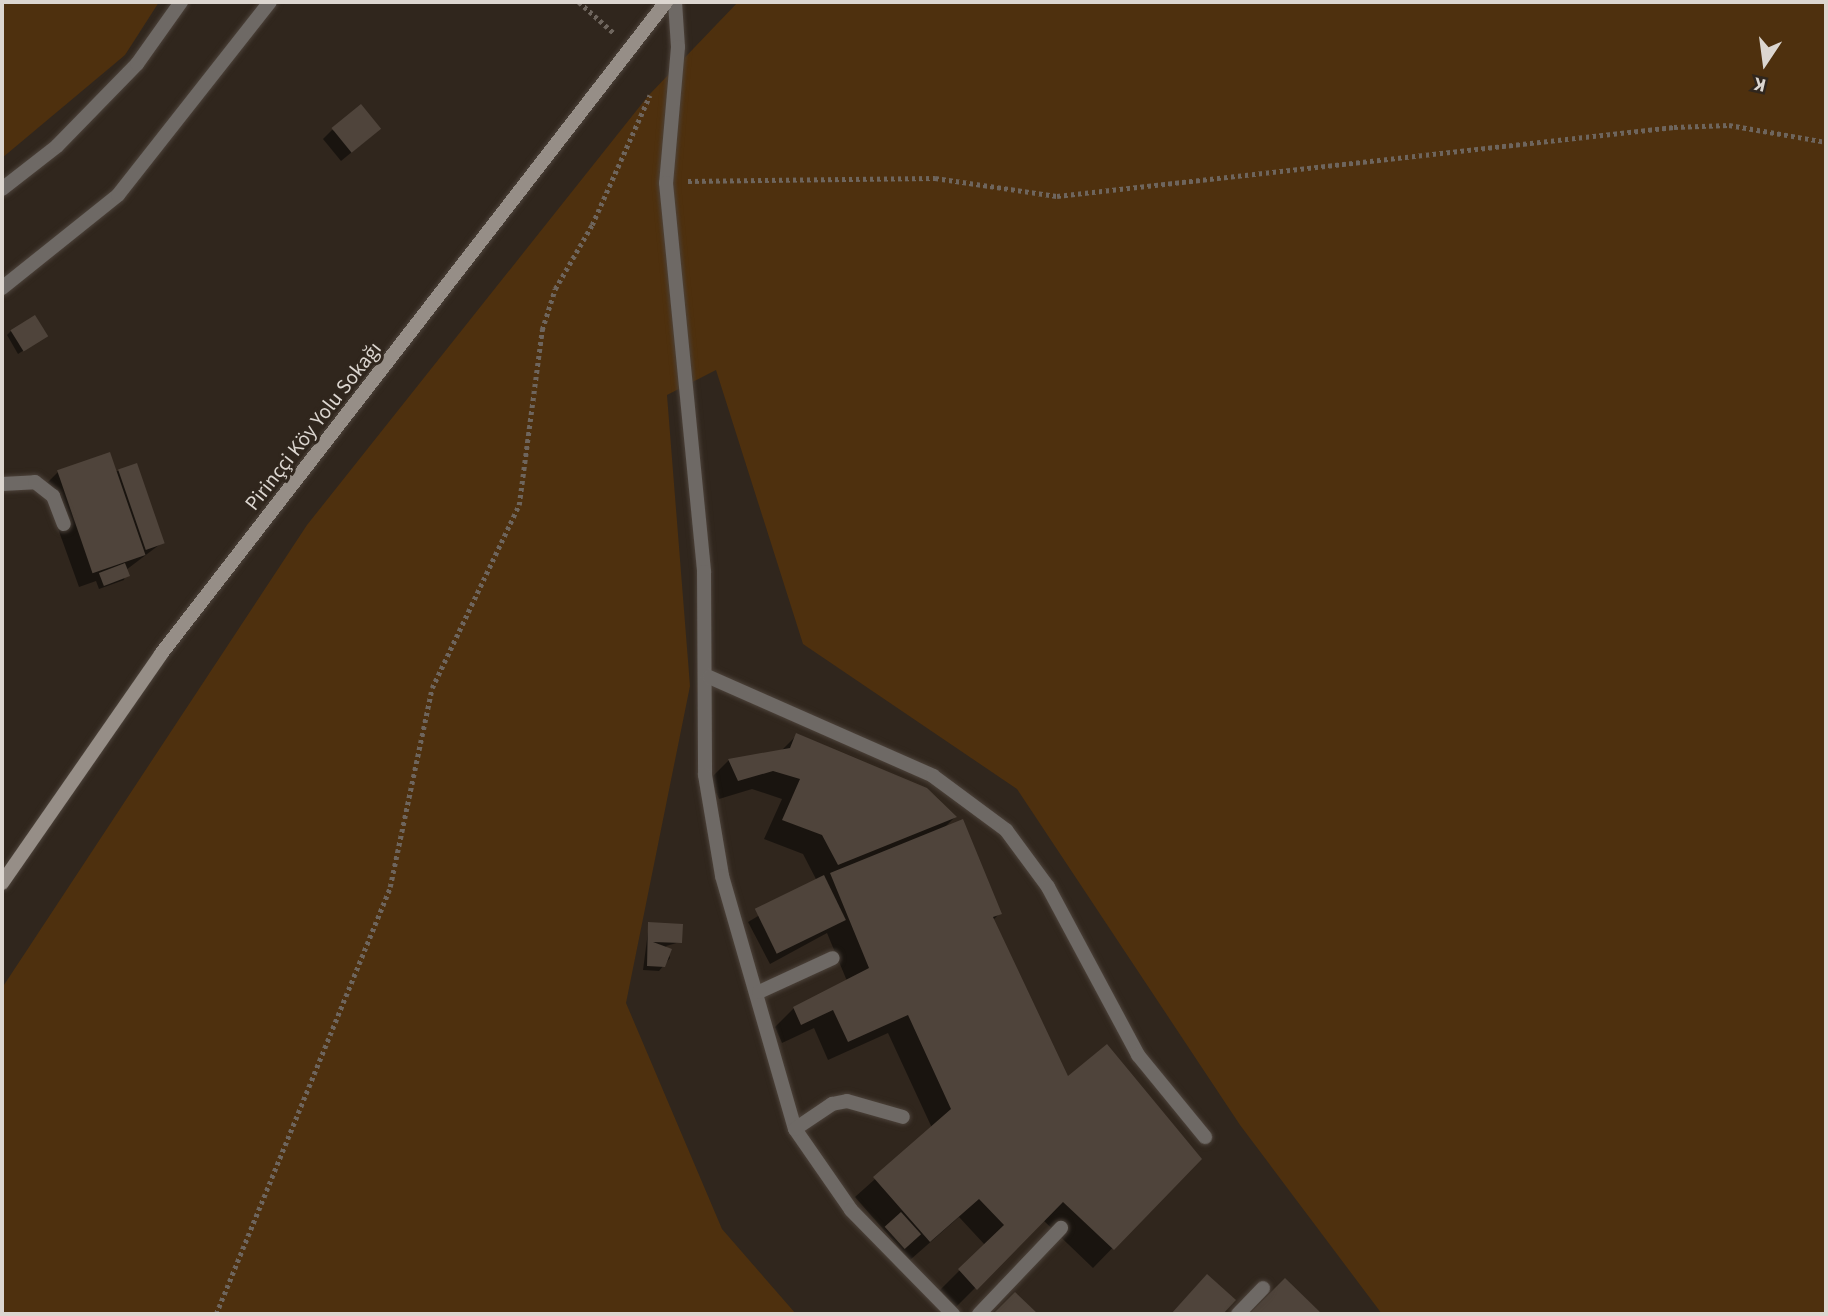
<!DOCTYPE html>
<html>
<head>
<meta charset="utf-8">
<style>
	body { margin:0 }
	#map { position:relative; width:1828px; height:1316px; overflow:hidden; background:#30261d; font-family:"Source Sans 3",sans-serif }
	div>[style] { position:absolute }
	.green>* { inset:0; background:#4e300e }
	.shadow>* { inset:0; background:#0007 }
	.building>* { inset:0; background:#4f443b; transform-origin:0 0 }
	.path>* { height:4.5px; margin-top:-2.25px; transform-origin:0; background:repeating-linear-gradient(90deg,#6e655d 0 3.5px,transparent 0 7px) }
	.roads { filter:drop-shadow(0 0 2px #4c423a) drop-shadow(0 0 2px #4c423a) }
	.lane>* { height:14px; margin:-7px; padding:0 7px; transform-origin:7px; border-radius:7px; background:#6e6965 }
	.secondary>* { height:14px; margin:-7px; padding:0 7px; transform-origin:7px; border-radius:7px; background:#968e87 }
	span { translate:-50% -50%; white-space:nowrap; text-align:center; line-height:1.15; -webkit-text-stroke:6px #30261d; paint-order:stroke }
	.street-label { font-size:21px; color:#dcd6d0 }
	.frame { position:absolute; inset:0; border:4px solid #dcd6d0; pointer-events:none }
	.north { position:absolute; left:1730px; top:28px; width:70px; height:70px; -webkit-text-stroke:5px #30261d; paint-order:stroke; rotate:193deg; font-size:19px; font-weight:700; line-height:28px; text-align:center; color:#dcd6d0 }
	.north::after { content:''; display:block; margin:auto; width:24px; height:32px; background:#dcd6d0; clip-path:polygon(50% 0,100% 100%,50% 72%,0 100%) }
</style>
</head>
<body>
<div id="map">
	<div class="green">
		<div style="clip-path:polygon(2px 2px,159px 2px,125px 55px,2px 158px)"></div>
		<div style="clip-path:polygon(738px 2px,1826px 2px,1826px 1314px,1382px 1314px,1240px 1125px,1017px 789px,803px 644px,716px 370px,667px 395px,690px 686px,626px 1003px,722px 1229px,796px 1314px,2px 1314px,2px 988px,307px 525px,648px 96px)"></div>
	</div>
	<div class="shadow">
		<div style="clip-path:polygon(332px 130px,369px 138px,341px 161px,323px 139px)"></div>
		<div style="clip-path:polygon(11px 331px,46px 336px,18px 354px,7px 335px)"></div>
		<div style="clip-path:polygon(119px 471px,163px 542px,126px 570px,124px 580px,99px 589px,96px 581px,79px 587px,43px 487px,58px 472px)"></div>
		<div style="clip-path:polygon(797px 735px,955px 817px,943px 829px,1000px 913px,993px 920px,1067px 1079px,1199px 1159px,1093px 1268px,1043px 1220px,956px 1307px,940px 1290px,985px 1245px,959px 1217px,910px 1260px,855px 1197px,932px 1128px,888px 1033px,828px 1060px,814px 1028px,782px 1043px,775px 1027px,794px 1008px,847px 981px,827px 933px,770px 964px,748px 922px,817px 881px,803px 854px,764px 839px,782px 799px,752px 789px,719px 799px,710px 779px,729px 760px,781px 751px)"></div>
		<div style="clip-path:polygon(649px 924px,680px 942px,666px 946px,670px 958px,659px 971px,643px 970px)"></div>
	</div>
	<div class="building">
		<div style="left:361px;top:104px;width:32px;height:38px;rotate:51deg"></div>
		<div style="left:35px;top:315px;width:25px;height:29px;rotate:58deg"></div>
		<div style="left:110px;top:452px;width:109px;height:56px;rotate:71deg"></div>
		<div style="left:137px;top:463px;width:85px;height:20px;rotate:71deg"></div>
		<div style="left:125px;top:563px;width:14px;height:28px;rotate:69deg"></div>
		<div style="clip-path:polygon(796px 733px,927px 788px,957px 817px,838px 865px,822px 835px,782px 820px,800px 779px,773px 771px,738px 781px,728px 759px,790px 748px)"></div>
		<div style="clip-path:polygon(963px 819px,1002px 914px,993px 917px,1068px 1076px,1107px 1044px,1202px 1159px,1114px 1250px,1063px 1202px,977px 1290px,958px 1269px,1004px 1225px,979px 1199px,930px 1242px,873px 1177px,951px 1109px,908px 1015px,848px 1042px,833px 1010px,801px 1025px,793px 1007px,869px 968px,830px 873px)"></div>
		<div style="left:824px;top:875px;width:50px;height:77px;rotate:64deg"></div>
		<div style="clip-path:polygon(648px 922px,683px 924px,682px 943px,653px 942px,672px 949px,665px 967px,647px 966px)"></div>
		<div style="left:901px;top:1212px;width:30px;height:22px;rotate:48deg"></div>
		<div style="clip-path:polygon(1207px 1274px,1236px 1300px,1223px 1314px,1171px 1314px)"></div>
		<div style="clip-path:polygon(1285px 1278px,1322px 1314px,1249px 1314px)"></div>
		<div style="clip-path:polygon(1015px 1292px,1038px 1314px,993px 1314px)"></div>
	</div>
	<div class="path">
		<div style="left:579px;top:2px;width:48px;rotate:41.6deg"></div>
		<div style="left:688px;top:181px;width:247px;rotate:-0.7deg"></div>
		<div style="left:935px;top:178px;width:123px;rotate:8.4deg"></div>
		<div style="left:1057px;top:196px;width:621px;rotate:-6.38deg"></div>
		<div style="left:1674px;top:127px;width:55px;rotate:-2.1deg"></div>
		<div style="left:1729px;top:125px;width:98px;rotate:9.9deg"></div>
		<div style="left:216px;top:1314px;width:461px;rotate:-67.8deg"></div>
		<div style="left:390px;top:887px;width:203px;rotate:-78.1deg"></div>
		<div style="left:432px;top:688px;width:203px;rotate:-64.6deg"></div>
		<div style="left:519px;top:505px;width:177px;rotate:-82.5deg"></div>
		<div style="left:542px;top:330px;width:43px;rotate:-72.4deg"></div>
		<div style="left:555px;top:289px;width:74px;rotate:-60deg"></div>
		<div style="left:592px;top:225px;width:142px;rotate:-66deg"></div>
	</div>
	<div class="roads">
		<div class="lane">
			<div style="left:675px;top:2px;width:45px;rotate:86.2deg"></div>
			<div style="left:678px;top:47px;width:137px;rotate:95deg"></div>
			<div style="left:666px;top:183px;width:391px;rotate:84.4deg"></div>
			<div style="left:704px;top:572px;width:203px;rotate:89.7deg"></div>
			<div style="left:705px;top:775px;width:102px;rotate:80.4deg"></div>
			<div style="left:722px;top:876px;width:263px;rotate:73.9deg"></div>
			<div style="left:795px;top:1129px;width:98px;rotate:55.3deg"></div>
			<div style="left:851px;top:1210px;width:146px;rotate:45.6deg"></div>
			<div style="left:2px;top:189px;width:70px;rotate:-38deg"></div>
			<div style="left:57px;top:146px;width:115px;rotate:-45.7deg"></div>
			<div style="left:137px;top:64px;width:76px;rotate:-54.6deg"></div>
			<div style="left:2px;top:288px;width:149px;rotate:-38.7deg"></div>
			<div style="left:118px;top:195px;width:246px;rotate:-51.8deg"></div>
			<div style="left:2px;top:484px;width:33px;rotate:-3deg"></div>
			<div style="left:35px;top:482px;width:23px;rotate:38deg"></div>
			<div style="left:53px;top:496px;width:30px;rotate:69deg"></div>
			<div style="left:709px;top:677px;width:245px;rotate:23.8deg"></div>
			<div style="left:933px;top:776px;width:91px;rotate:36.5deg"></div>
			<div style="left:1006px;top:830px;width:71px;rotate:53.6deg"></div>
			<div style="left:1048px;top:887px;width:191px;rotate:61.8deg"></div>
			<div style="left:1138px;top:1055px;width:106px;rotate:50.7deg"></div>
			<div style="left:759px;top:992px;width:81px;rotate:-24.7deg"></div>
			<div style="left:795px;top:1129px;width:45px;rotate:-34deg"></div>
			<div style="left:832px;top:1104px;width:15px;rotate:-11deg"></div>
			<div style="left:847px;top:1101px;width:58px;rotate:15.9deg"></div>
			<div style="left:979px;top:1314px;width:119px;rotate:-46.4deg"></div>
			<div style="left:1238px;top:1314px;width:36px;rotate:-46deg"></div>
		</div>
		<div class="secondary">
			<div style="left:2px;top:883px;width:279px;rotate:-55.2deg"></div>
			<div style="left:161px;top:654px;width:825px;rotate:-52.24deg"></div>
		</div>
	</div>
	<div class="street-label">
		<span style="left:313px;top:426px;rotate:-52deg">Pirinççi Köy Yolu Sokağı</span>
	</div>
	<div class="frame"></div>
	<div class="north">K</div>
</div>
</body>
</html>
